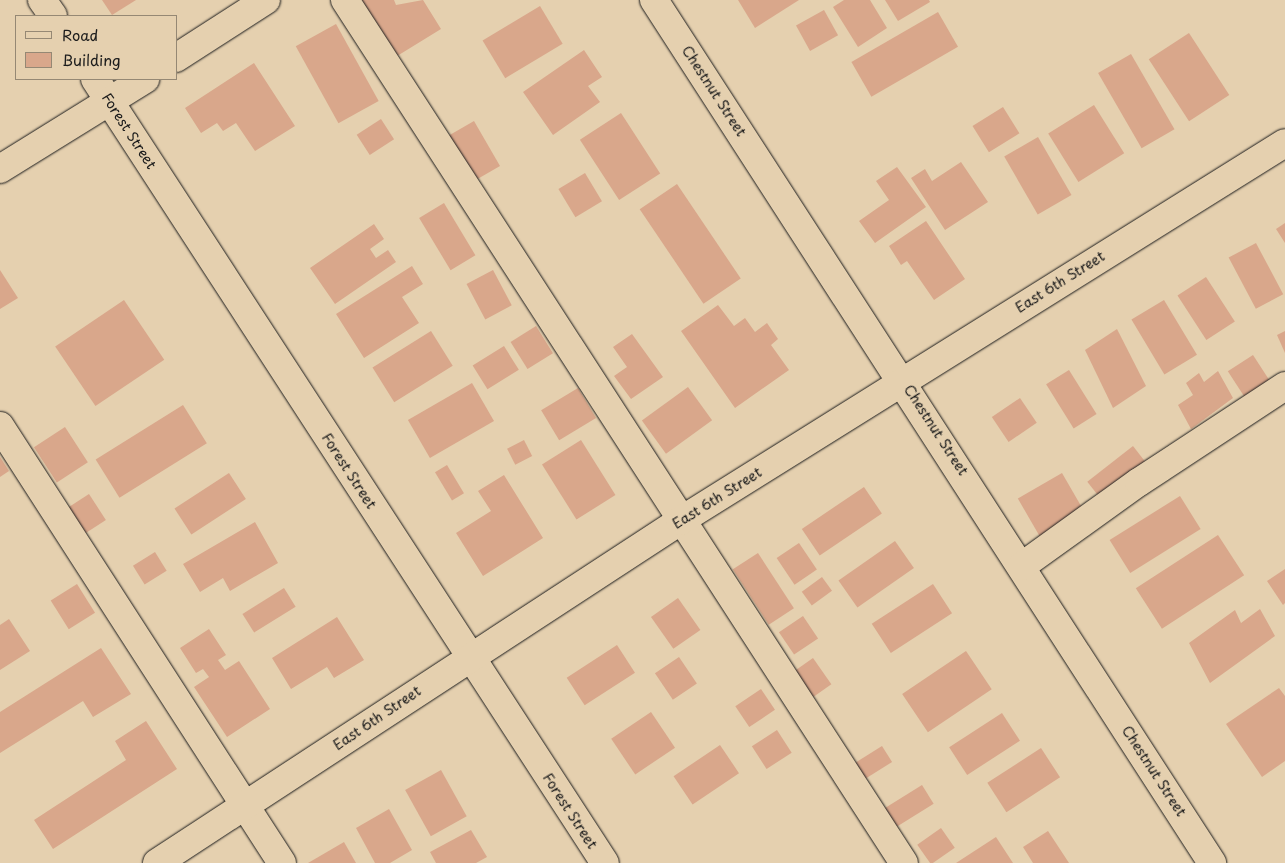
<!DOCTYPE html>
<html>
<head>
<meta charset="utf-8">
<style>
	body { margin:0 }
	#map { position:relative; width:1285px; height:863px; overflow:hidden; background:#e5d0af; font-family:"Playpen Sans",sans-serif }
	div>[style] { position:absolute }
	.building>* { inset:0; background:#d9a78b; transform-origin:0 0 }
	.roads { filter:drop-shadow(0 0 1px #1c1c1c) drop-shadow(0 0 1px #1c1c1c) }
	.minor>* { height:28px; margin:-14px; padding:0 14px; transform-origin:14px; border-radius:14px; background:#e5d0af }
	span { translate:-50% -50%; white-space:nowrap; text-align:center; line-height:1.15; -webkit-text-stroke:4px #e5d0af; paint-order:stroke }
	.street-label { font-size:14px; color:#1c1c1c }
	.legend { position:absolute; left:15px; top:15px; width:162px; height:65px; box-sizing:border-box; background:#e5d0af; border:1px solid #958874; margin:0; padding:6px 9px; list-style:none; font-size:15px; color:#1c1c1c }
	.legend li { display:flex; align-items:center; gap:10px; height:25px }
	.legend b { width:25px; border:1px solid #958874 }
</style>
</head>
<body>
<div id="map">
	<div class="building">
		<div style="clip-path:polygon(102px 0,136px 0,112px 15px)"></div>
		<div style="clip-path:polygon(354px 0,394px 0,396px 5px,423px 0,441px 29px,389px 61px)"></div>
		<div style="clip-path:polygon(738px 0,799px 0,755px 28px)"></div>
		<div style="clip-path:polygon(844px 0,870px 0,887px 28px,858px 47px,833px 7px)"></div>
		<div style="clip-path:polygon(885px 0,929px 0,930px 2px,898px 21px)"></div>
		<div style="left:540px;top:6px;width:44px;height:67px;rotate:59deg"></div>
		<div style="left:824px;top:10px;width:29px;height:32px;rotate:61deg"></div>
		<div style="left:938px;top:12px;width:40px;height:100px;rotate:60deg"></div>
		<div style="left:336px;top:24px;width:88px;height:46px;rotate:61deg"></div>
		<div style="left:1189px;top:33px;width:74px;height:48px;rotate:57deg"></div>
		<div style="clip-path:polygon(584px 50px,602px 77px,588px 86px,600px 102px,553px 135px,523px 92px)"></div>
		<div style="left:1131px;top:54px;width:87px;height:38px;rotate:60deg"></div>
		<div style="clip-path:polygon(254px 63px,295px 126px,255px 151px,236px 123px,223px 131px,217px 123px,201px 133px,185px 108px)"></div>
		<div style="left:1094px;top:105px;width:57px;height:54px;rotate:58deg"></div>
		<div style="left:1003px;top:107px;width:31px;height:36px;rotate:58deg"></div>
		<div style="left:621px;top:113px;width:72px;height:49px;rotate:57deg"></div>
		<div style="left:381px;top:119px;width:24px;height:29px;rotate:57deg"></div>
		<div style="left:474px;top:121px;width:52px;height:32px;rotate:60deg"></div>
		<div style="left:1038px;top:137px;width:67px;height:39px;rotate:60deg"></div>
		<div style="clip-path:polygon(961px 162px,988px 202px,945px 230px,911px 178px,925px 169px,932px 181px)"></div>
		<div style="clip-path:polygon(897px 167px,926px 207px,875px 243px,859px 221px,889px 200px,876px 181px)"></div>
		<div style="left:585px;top:173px;width:33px;height:31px;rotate:59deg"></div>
		<div style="left:677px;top:184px;width:114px;height:45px;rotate:56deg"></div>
		<div style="left:444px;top:203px;width:61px;height:29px;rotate:59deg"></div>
		<div style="clip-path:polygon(926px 221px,965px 279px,934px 300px,907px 261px,901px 265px,889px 246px)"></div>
		<div style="clip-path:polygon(1285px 223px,1285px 243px,1276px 229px)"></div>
		<div style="clip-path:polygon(374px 224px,384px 239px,370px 249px,376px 258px,388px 250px,396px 262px,335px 304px,310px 268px)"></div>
		<div style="left:1256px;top:243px;width:58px;height:31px;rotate:62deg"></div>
		<div style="clip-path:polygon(412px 266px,423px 284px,402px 297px,419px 323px,364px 358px,336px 314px)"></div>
		<div style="clip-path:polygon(0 270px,18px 298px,0 309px)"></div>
		<div style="left:493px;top:270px;width:40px;height:30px;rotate:62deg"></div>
		<div style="left:1206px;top:277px;width:53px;height:34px;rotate:57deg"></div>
		<div style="left:124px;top:300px;width:72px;height:83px;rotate:56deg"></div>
		<div style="left:1164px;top:300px;width:64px;height:38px;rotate:59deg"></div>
		<div style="clip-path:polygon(718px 305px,734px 326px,745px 318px,755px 332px,767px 323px,778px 339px,771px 345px,789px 370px,735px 408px,681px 331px)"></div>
		<div style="left:536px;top:326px;width:32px;height:30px;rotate:58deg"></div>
		<div style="clip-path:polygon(1117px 329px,1146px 386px,1113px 408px,1085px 350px)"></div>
		<div style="left:431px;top:331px;width:41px;height:69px;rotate:58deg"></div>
		<div style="clip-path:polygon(1285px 331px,1285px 353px,1277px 335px)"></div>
		<div style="clip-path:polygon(632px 334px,663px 377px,631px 399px,614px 376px,627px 367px,613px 347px)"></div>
		<div style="left:504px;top:346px;width:28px;height:37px;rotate:58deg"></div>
		<div style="left:1253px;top:355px;width:31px;height:30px;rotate:57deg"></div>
		<div style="left:1069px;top:370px;width:52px;height:27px;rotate:58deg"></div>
		<div style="clip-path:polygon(1218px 371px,1233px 398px,1191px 429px,1178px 405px,1193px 395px,1186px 383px,1199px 373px,1204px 382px)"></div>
		<div style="left:472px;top:383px;width:44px;height:74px;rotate:60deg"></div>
		<div style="left:688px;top:387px;width:41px;height:57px;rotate:54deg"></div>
		<div style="left:578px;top:388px;width:35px;height:43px;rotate:59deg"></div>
		<div style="left:1020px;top:398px;width:30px;height:34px;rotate:56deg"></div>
		<div style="left:183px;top:405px;width:45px;height:103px;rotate:58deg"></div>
		<div style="left:65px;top:427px;width:42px;height:37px;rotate:57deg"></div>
		<div style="left:524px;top:440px;width:18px;height:19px;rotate:63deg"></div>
		<div style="left:581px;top:440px;width:65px;height:46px;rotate:58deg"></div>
		<div style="left:1133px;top:446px;width:24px;height:58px;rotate:52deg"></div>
		<div style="clip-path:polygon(0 457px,9px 471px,0 477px)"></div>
		<div style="left:447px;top:465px;width:33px;height:14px;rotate:59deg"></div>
		<div style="left:229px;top:473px;width:31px;height:65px;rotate:57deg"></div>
		<div style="left:1062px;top:473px;width:46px;height:51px;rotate:60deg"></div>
		<div style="clip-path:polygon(504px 475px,543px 538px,483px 576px,456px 533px,491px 511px,478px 491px)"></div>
		<div style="left:864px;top:487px;width:32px;height:75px;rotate:56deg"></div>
		<div style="left:89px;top:494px;width:31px;height:29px;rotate:57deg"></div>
		<div style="left:1180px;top:496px;width:39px;height:83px;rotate:58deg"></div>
		<div style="clip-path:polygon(255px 522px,278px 563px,230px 591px,223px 578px,200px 592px,183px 564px)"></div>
		<div style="left:1218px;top:535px;width:48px;height:98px;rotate:57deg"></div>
		<div style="left:895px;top:541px;width:33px;height:69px;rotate:55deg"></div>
		<div style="left:799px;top:543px;width:32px;height:27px;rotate:56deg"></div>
		<div style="left:155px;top:552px;width:22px;height:26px;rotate:58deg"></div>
		<div style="left:758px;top:553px;width:66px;height:30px;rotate:57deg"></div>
		<div style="clip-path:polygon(1285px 569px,1285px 603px,1283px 605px,1267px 581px)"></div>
		<div style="left:822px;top:577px;width:17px;height:25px;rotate:54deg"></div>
		<div style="left:77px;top:584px;width:34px;height:31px;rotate:58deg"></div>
		<div style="left:933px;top:584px;width:35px;height:73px;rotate:57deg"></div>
		<div style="left:284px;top:588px;width:22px;height:49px;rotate:58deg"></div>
		<div style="left:678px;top:598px;width:39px;height:33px;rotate:55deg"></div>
		<div style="clip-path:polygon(1260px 609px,1275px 636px,1210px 683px,1189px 643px,1235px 610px,1241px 623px)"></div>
		<div style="left:803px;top:616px;width:27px;height:29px;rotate:56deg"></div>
		<div style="clip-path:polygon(337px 617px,364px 660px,334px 678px,327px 667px,291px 689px,272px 658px)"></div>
		<div style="clip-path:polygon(9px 619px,30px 651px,0 670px,0 625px)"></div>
		<div style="clip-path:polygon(209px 629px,226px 655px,218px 660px,225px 670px,239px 661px,270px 709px,227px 737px,194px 687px,209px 677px,203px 669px,196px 673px,180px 648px)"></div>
		<div style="left:617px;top:645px;width:33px;height:60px;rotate:57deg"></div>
		<div style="clip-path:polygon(101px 648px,131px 694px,93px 717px,83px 701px,0 753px,0 712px)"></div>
		<div style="left:966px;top:651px;width:46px;height:77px;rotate:56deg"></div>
		<div style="left:679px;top:657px;width:32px;height:29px;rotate:56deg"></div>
		<div style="left:813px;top:658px;width:32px;height:26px;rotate:55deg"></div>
		<div style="clip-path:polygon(1279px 688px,1285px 696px,1285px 761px,1262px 777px,1226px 724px)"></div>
		<div style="left:761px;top:689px;width:25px;height:31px;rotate:56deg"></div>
		<div style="left:651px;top:712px;width:43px;height:48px;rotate:56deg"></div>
		<div style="left:1002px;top:713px;width:33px;height:63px;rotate:57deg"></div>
		<div style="clip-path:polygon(146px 721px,177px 769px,53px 849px,34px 820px,126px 760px,115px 741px)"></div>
		<div style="left:777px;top:730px;width:27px;height:30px;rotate:57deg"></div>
		<div style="left:720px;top:745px;width:34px;height:56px;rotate:56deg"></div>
		<div style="left:882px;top:746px;width:19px;height:32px;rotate:58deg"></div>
		<div style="left:1041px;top:748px;width:35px;height:64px;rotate:57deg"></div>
		<div style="left:441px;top:770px;width:53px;height:41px;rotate:61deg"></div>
		<div style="left:922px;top:785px;width:22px;height:45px;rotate:58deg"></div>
		<div style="clip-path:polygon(389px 809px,412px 850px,390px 863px,375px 863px,356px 828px)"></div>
		<div style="left:941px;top:828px;width:24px;height:29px;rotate:55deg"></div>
		<div style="clip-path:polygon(471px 830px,487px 857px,476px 863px,436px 863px,430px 852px)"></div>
		<div style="clip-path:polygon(1048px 831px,1069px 863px,1033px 863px,1023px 847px)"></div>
		<div style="clip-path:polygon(996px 837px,1013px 863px,956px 863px)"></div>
		<div style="clip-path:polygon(344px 842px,356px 863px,308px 863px)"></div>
	</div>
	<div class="roads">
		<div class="minor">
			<div style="left:42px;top:0;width:19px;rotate:55deg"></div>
			<div style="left:345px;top:0;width:1028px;rotate:57.07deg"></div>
			<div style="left:654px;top:0;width:1028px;rotate:57.11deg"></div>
			<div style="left:176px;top:58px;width:107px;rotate:-32.8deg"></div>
			<div style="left:95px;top:79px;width:935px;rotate:56.96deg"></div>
			<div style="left:0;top:169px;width:171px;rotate:-31.8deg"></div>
			<div style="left:0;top:426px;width:520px;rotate:57.17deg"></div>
			<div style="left:1022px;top:566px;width:144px;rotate:-35.7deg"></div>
			<div style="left:1139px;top:482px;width:175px;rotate:-33.3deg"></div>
			<div style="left:157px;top:863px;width:625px;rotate:-33.18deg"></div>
			<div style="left:680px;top:521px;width:713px;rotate:-32deg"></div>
		</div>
	</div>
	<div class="street-label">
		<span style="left:714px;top:91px;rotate:57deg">Chestnut Street</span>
		<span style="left:129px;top:131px;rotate:57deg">Forest Street</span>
		<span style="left:1060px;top:282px;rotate:-32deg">East 6th Street</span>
		<span style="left:936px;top:430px;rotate:57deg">Chestnut Street</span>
		<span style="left:349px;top:471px;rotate:57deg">Forest Street</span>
		<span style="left:717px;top:498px;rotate:-32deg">East 6th Street</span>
		<span style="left:377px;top:718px;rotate:-34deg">East 6th Street</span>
		<span style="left:1154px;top:771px;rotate:57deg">Chestnut Street</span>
		<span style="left:570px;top:811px;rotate:57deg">Forest Street</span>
	</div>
	<ul class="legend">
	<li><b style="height:6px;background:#e5d0af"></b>Road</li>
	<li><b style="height:14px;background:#d9a78b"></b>Building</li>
	</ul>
</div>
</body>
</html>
